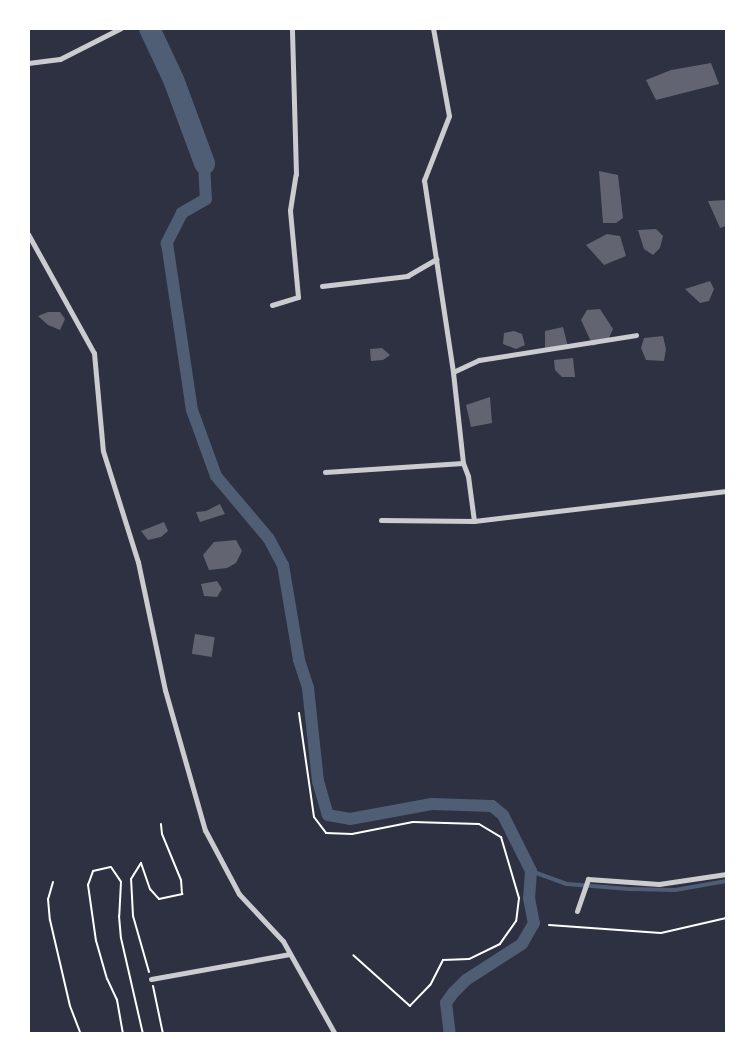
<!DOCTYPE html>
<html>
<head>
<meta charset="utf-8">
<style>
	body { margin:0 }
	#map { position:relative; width:755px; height:1062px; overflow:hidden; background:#2d3142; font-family:Karla,sans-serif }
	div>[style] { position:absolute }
	.stream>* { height:4px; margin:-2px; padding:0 2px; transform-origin:2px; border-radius:2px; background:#4f5d75 }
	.canal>* { height:12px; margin:-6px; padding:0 6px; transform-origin:6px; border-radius:6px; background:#4f5d75 }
	.river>* { height:21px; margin:-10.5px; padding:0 10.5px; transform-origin:10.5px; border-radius:10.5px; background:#4f5d75 }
	.building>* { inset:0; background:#626471; transform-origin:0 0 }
	.path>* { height:2px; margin:-1px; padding:0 1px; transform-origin:1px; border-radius:1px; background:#fff }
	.minor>* { height:5px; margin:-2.5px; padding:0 2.5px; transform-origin:2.5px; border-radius:2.5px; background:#caccd0 }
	span { translate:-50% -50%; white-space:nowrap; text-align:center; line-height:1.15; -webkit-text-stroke:4.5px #fff; paint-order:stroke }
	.frame { position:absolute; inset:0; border:30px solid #fff; pointer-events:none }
</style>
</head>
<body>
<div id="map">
	<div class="stream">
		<div style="left:531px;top:871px;width:38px;rotate:20deg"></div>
		<div style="left:567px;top:884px;width:62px;rotate:4.6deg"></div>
		<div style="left:629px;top:889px;width:46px;rotate:1.2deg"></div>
		<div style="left:675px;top:890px;width:52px;rotate:-10deg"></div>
	</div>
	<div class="canal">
		<div style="left:204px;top:163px;width:36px;rotate:87deg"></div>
		<div style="left:206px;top:199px;width:28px;rotate:150deg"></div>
		<div style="left:182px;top:213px;width:34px;rotate:117deg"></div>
		<div style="left:167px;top:243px;width:169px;rotate:81.5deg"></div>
		<div style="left:192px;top:410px;width:70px;rotate:70deg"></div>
		<div style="left:216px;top:476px;width:82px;rotate:49.9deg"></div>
		<div style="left:269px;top:539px;width:30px;rotate:62deg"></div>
		<div style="left:283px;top:565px;width:96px;rotate:80.4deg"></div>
		<div style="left:299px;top:660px;width:29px;rotate:72deg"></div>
		<div style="left:308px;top:688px;width:94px;rotate:83.9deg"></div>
		<div style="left:318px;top:781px;width:35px;rotate:74deg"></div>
		<div style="left:328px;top:815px;width:22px;rotate:10deg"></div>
		<div style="left:350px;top:819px;width:83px;rotate:-10.4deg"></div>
		<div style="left:432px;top:804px;width:60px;rotate:1.9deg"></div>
		<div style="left:492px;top:806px;width:14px;rotate:39deg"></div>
		<div style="left:503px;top:815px;width:63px;rotate:63.4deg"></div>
		<div style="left:531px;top:871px;width:27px;rotate:94deg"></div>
		<div style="left:529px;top:898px;width:25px;rotate:79deg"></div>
		<div style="left:534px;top:923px;width:24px;rotate:120deg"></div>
		<div style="left:522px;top:944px;width:67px;rotate:147.3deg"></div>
		<div style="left:466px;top:980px;width:18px;rotate:135deg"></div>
		<div style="left:453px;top:993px;width:12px;rotate:125deg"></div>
		<div style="left:446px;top:1003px;width:31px;rotate:83deg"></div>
	</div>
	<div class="river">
		<div style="left:149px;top:28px;width:56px;rotate:64.8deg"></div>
		<div style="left:173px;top:79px;width:90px;rotate:69.7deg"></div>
	</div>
	<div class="building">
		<div style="clip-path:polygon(711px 63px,719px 84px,656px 100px,646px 80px,671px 70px)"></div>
		<div style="clip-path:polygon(599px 171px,618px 175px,623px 218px,616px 223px,603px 223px)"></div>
		<div style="clip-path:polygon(726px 200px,726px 226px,720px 228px,708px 201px)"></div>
		<div style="clip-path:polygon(656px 229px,663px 236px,660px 248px,653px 255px,644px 249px,638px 230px)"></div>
		<div style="clip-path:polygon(607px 234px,620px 236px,626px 256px,604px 265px,586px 245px)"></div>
		<div style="clip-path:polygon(710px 281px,714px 289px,709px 301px,700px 303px,685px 289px)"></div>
		<div style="clip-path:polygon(600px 309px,613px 329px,609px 338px,593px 346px,581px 320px,587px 310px)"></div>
		<div style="clip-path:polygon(48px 312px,60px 312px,65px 319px,60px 330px,48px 325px,38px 316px)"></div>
		<div style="clip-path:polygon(563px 327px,568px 347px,545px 350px,545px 331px)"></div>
		<div style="clip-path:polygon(514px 331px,522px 334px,525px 345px,516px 349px,503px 344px,504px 333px)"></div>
		<div style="clip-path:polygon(663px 336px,666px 349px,664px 361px,646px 360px,641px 348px,644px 338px)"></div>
		<div style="clip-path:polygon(382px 348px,390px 355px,383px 360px,371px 361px,370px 349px)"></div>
		<div style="clip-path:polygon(573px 358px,575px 377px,562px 377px,555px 370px,554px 360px)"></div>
		<div style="clip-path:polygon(490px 397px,492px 423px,471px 427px,466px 405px)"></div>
		<div style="clip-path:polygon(220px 504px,225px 514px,200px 522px,196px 512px,206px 511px)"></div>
		<div style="clip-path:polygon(164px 522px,168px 531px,161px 537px,148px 540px,141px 531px)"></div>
		<div style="clip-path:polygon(236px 540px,242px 551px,236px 563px,227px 568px,209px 570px,203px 555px,214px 542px)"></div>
		<div style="clip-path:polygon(217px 581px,222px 589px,217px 597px,204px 596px,201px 584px)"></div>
		<div style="left:195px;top:634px;width:20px;height:20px;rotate:9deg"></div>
	</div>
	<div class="path">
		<div style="left:299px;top:713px;width:105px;rotate:81.8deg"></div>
		<div style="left:314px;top:817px;width:20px;rotate:53deg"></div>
		<div style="left:326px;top:833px;width:26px;rotate:2deg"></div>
		<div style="left:352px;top:834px;width:62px;rotate:-11.1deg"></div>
		<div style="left:413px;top:822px;width:66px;rotate:1.7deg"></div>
		<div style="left:479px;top:824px;width:26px;rotate:31deg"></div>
		<div style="left:501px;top:837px;width:64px;rotate:73.6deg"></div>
		<div style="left:519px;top:898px;width:23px;rotate:97deg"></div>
		<div style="left:516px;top:921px;width:28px;rotate:125deg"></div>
		<div style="left:500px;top:944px;width:34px;rotate:154deg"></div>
		<div style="left:469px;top:959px;width:26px;rotate:178deg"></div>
		<div style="left:443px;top:960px;width:28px;rotate:117deg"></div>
		<div style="left:430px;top:985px;width:29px;rotate:134deg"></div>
		<div style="left:410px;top:1006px;width:76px;rotate:-138.2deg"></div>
		<div style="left:53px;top:882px;width:18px;rotate:106deg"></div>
		<div style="left:48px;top:899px;width:21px;rotate:85deg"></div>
		<div style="left:50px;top:920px;width:88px;rotate:76.9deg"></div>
		<div style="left:70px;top:1006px;width:30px;rotate:69deg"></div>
		<div style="left:549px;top:925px;width:112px;rotate:4.1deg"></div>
		<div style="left:661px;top:933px;width:67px;rotate:-13deg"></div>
		<div style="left:149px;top:972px;width:58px;rotate:-105.9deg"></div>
		<div style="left:133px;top:916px;width:37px;rotate:-93deg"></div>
		<div style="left:131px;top:879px;width:19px;rotate:-58deg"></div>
		<div style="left:141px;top:863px;width:28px;rotate:71deg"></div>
		<div style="left:150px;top:889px;width:13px;rotate:48deg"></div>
		<div style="left:159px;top:899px;width:24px;rotate:-12deg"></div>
		<div style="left:182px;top:894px;width:14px;rotate:-94deg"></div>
		<div style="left:181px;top:880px;width:50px;rotate:-112.4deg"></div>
		<div style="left:162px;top:834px;width:10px;rotate:-96deg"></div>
		<div style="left:153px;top:986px;width:49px;rotate:78.2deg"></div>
		<div style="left:123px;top:1034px;width:35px;rotate:-100deg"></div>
		<div style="left:117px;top:1000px;width:23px;rotate:-115deg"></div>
		<div style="left:107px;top:979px;width:40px;rotate:-106deg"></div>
		<div style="left:96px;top:941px;width:57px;rotate:-98.1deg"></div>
		<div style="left:88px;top:885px;width:15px;rotate:-70deg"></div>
		<div style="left:93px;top:871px;width:18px;rotate:-13deg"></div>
		<div style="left:111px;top:867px;width:18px;rotate:56deg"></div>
		<div style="left:121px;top:882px;width:34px;rotate:93deg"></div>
		<div style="left:119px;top:916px;width:22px;rotate:85deg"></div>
		<div style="left:121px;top:938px;width:98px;rotate:77.1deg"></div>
	</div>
	<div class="minor">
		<div style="left:433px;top:28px;width:89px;rotate:79.7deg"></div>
		<div style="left:449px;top:116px;width:69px;rotate:111.3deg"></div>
		<div style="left:424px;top:180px;width:194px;rotate:81.4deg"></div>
		<div style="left:28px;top:63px;width:32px;rotate:-7deg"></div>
		<div style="left:60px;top:59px;width:68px;rotate:-26.9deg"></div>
		<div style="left:28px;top:234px;width:136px;rotate:61deg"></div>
		<div style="left:94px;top:353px;width:98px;rotate:84.8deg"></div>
		<div style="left:103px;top:451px;width:116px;rotate:72.5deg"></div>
		<div style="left:138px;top:562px;width:131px;rotate:78.1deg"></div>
		<div style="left:165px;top:690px;width:146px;rotate:74.1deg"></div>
		<div style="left:205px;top:830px;width:72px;rotate:62deg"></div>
		<div style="left:239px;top:894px;width:64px;rotate:46.9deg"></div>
		<div style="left:283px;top:941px;width:107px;rotate:60.8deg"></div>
		<div style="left:322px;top:286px;width:86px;rotate:-6.7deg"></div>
		<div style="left:407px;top:276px;width:34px;rotate:-30deg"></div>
		<div style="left:272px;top:305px;width:27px;rotate:-17deg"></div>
		<div style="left:298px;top:297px;width:87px;rotate:-95.3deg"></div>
		<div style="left:290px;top:210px;width:36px;rotate:-81deg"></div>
		<div style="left:296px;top:174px;width:146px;rotate:-91.6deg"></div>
		<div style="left:325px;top:472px;width:138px;rotate:-3.7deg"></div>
		<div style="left:463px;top:463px;width:92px;rotate:-96.3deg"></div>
		<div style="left:453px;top:372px;width:29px;rotate:-25deg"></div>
		<div style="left:479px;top:360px;width:159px;rotate:-9deg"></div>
		<div style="left:381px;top:520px;width:93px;rotate:0.6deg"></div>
		<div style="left:474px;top:521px;width:45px;rotate:-97.6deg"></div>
		<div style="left:468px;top:476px;width:14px;rotate:-111deg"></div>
		<div style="left:474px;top:521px;width:254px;rotate:-6.8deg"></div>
		<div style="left:577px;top:911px;width:34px;rotate:-71deg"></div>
		<div style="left:588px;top:879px;width:71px;rotate:4deg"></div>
		<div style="left:659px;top:884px;width:68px;rotate:-8.5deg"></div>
		<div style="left:151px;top:979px;width:141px;rotate:-10.2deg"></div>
	</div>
	<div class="frame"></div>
</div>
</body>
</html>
